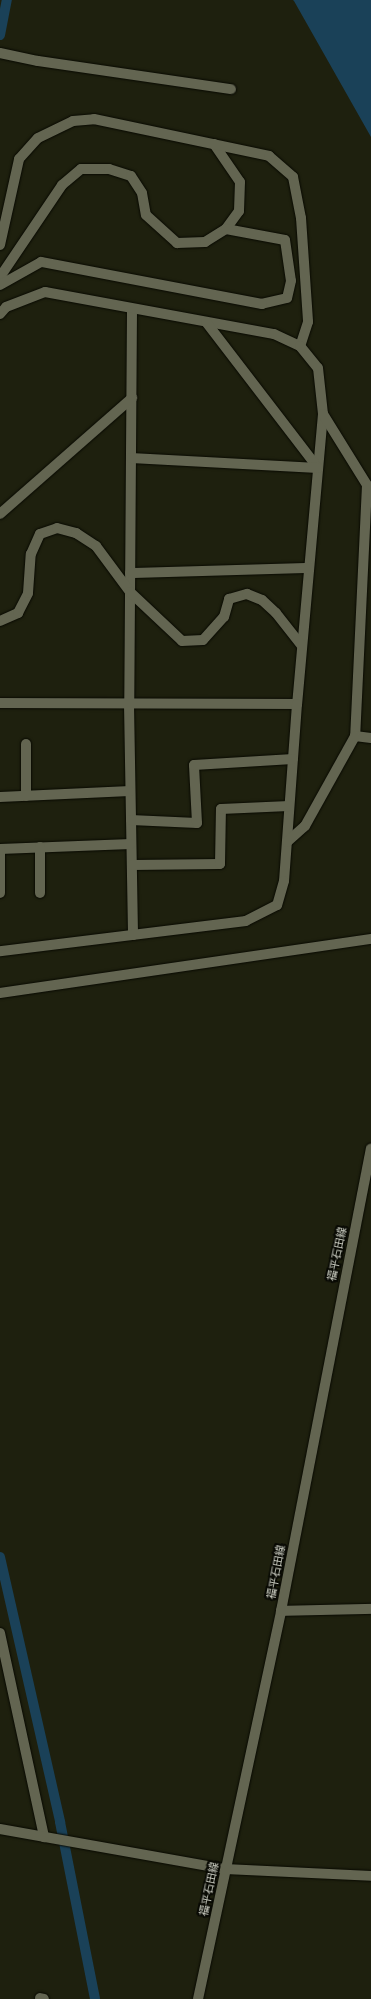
<!DOCTYPE html>
<html>
<head>
<meta charset="utf-8">
<style>
	body { margin:0 }
	#map { position:relative; width:371px; height:1999px; overflow:hidden; background:#1e200e; font-family:Ubuntu,"Noto Sans JP",sans-serif }
	div>[style] { position:absolute }
	.water>* { inset:0; background:#1a4158 }
	.stream>* { height:10px; margin:-5px; padding:0 5px; transform-origin:5px; border-radius:5px; background:#1a4158 }
	.roads { filter:drop-shadow(0 0 1px #080900) drop-shadow(0 0 1px #080900) }
	.lane>* { height:10px; margin:-5px; padding:0 5px; transform-origin:5px; border-radius:5px; background:#636551 }
	.street>* { height:10px; margin:-5px; padding:0 5px; transform-origin:5px; border-radius:5px; background:#636551 }
	.secondary>* { height:10px; margin:-5px; padding:0 5px; transform-origin:5px; border-radius:5px; background:#636551 }
	span { translate:-50% -50%; white-space:nowrap; text-align:center; line-height:1.15; -webkit-text-stroke:4px #080903; paint-order:stroke }
	.street-label { font-size:11px; color:#d4d6cb }
</style>
</head>
<body>
<div id="map">
	<div class="water">
		<div style="clip-path:polygon(293px 0,371px 0,371px 137px,294px 1px)"></div>
	</div>
	<div class="stream">
		<div style="left:0;top:35px;width:36px;rotate:-79deg"></div>
		<div style="left:0;top:1557px;width:272px;rotate:77.2deg"></div>
		<div style="left:60px;top:1822px;width:180px;rotate:78.8deg"></div>
	</div>
	<div class="roads">
		<div class="lane">
			<div style="left:38px;top:61px;width:195px;rotate:8.3deg"></div>
			<div style="left:214px;top:144px;width:46px;rotate:55.6deg"></div>
			<div style="left:240px;top:182px;width:29px;rotate:92deg"></div>
			<div style="left:239px;top:211px;width:22px;rotate:126deg"></div>
			<div style="left:0;top:245px;width:88px;rotate:-77.5deg"></div>
			<div style="left:19px;top:159px;width:28px;rotate:-48deg"></div>
			<div style="left:38px;top:138px;width:39px;rotate:-26deg"></div>
			<div style="left:73px;top:121px;width:21px;rotate:-5deg"></div>
			<div style="left:94px;top:119px;width:179px;rotate:11.9deg"></div>
			<div style="left:269px;top:156px;width:32px;rotate:41deg"></div>
			<div style="left:293px;top:177px;width:42px;rotate:79deg"></div>
			<div style="left:301px;top:218px;width:104px;rotate:86.1deg"></div>
			<div style="left:308px;top:322px;width:25px;rotate:108deg"></div>
			<div style="left:0;top:277px;width:111px;rotate:-56deg"></div>
			<div style="left:62px;top:185px;width:25px;rotate:-40deg"></div>
			<div style="left:81px;top:169px;width:28px"></div>
			<div style="left:109px;top:169px;width:23px;rotate:18deg"></div>
			<div style="left:131px;top:176px;width:20px;rotate:57deg"></div>
			<div style="left:142px;top:193px;width:22px;rotate:80deg"></div>
			<div style="left:146px;top:215px;width:42px;rotate:42.1deg"></div>
			<div style="left:177px;top:243px;width:28px;rotate:-2deg"></div>
			<div style="left:205px;top:242px;width:25px;rotate:-32deg"></div>
			<div style="left:226px;top:229px;width:60px;rotate:10.6deg"></div>
			<div style="left:285px;top:240px;width:41px;rotate:81.7deg"></div>
			<div style="left:291px;top:281px;width:17px;rotate:103deg"></div>
			<div style="left:287px;top:298px;width:26px;rotate:167deg"></div>
			<div style="left:262px;top:304px;width:225px;rotate:-169.2deg"></div>
			<div style="left:41px;top:262px;width:47px;rotate:150.7deg"></div>
			<div style="left:132px;top:310px;width:394px;rotate:90.4deg"></div>
			<div style="left:129px;top:704px;width:231px;rotate:89deg"></div>
			<div style="left:0;top:314px;width:9px;rotate:-49deg"></div>
			<div style="left:6px;top:307px;width:42px;rotate:-21deg"></div>
			<div style="left:45px;top:292px;width:233px;rotate:10.4deg"></div>
			<div style="left:274px;top:334px;width:29px;rotate:25deg"></div>
			<div style="left:300px;top:346px;width:28px;rotate:51deg"></div>
			<div style="left:318px;top:368px;width:46px;rotate:83.8deg"></div>
			<div style="left:323px;top:414px;width:291px;rotate:95.1deg"></div>
			<div style="left:206px;top:322px;width:184px;rotate:52.5deg"></div>
			<div style="left:131px;top:458px;width:187px;rotate:3.1deg"></div>
			<div style="left:0;top:514px;width:176px;rotate:-41.3deg"></div>
			<div style="left:130px;top:573px;width:179px;rotate:-1.6deg"></div>
			<div style="left:0;top:621px;width:20px;rotate:-24deg"></div>
			<div style="left:18px;top:613px;width:22px;rotate:-63deg"></div>
			<div style="left:28px;top:593px;width:39px;rotate:-86deg"></div>
			<div style="left:31px;top:554px;width:22px;rotate:-66deg"></div>
			<div style="left:40px;top:534px;width:18px;rotate:-19deg"></div>
			<div style="left:57px;top:528px;width:20px;rotate:15deg"></div>
			<div style="left:76px;top:533px;width:24px;rotate:33deg"></div>
			<div style="left:96px;top:546px;width:57px;rotate:53.5deg"></div>
			<div style="left:130px;top:592px;width:71px;rotate:43.3deg"></div>
			<div style="left:182px;top:641px;width:21px;rotate:-3deg"></div>
			<div style="left:203px;top:640px;width:31px;rotate:-48deg"></div>
			<div style="left:224px;top:617px;width:19px;rotate:-74deg"></div>
			<div style="left:229px;top:599px;width:19px;rotate:-16deg"></div>
			<div style="left:247px;top:594px;width:16px;rotate:22deg"></div>
			<div style="left:262px;top:600px;width:19px;rotate:43deg"></div>
			<div style="left:276px;top:613px;width:42px;rotate:51.8deg"></div>
			<div style="left:0;top:703px;width:297px;rotate:0.2deg"></div>
			<div style="left:297px;top:704px;width:177px;rotate:94.2deg"></div>
			<div style="left:284px;top:881px;width:25px;rotate:106deg"></div>
			<div style="left:277px;top:905px;width:35px;rotate:153deg"></div>
			<div style="left:246px;top:921px;width:248px;rotate:173deg"></div>
			<div style="left:26px;top:744px;width:52px;rotate:90deg"></div>
			<div style="left:0;top:797px;width:130px;rotate:-2.6deg"></div>
			<div style="left:131px;top:820px;width:66px;rotate:2.6deg"></div>
			<div style="left:197px;top:823px;width:58px;rotate:-93deg"></div>
			<div style="left:194px;top:765px;width:99px;rotate:-3.5deg"></div>
			<div style="left:0;top:849px;width:131px;rotate:-2.2deg"></div>
			<div style="left:0;top:849px;width:44px;rotate:90deg"></div>
			<div style="left:132px;top:865px;width:88px;rotate:-0.7deg"></div>
			<div style="left:220px;top:864px;width:55px;rotate:-89deg"></div>
			<div style="left:221px;top:809px;width:68px;rotate:-2.5deg"></div>
			<div style="left:40px;top:893px;width:46px;rotate:-90deg"></div>
		</div>
		<div class="street">
			<div style="left:0;top:53px;width:39px;rotate:12deg"></div>
			<div style="left:323px;top:414px;width:84px;rotate:58.2deg"></div>
			<div style="left:367px;top:485px;width:251px;rotate:92.7deg"></div>
			<div style="left:355px;top:736px;width:16px;rotate:7deg"></div>
			<div style="left:287px;top:842px;width:24px;rotate:-42deg"></div>
			<div style="left:305px;top:826px;width:103px;rotate:-60.9deg"></div>
			<div style="left:0;top:993px;width:375px;rotate:-8.3deg"></div>
			<div style="left:281px;top:1611px;width:90px;rotate:-1.3deg"></div>
			<div style="left:0;top:1633px;width:209px;rotate:77.8deg"></div>
			<div style="left:0;top:1829px;width:229px;rotate:10.1deg"></div>
			<div style="left:225px;top:1869px;width:146px;rotate:2.7deg"></div>
			<div style="left:40px;top:1998px;width:4px;rotate:14deg"></div>
		</div>
		<div class="secondary">
			<div style="left:198px;top:1999px;width:397px;rotate:-77.9deg"></div>
			<div style="left:281px;top:1611px;width:471px;rotate:-79deg"></div>
		</div>
	</div>
	<div class="street-label">
		<span style="left:337px;top:1254px;rotate:-78deg">福平石田線</span>
		<span style="left:276px;top:1572px;rotate:-79deg">福平石田線</span>
		<span style="left:209px;top:1889px;rotate:-78deg">福平石田線</span>
	</div>
</div>
</body>
</html>
